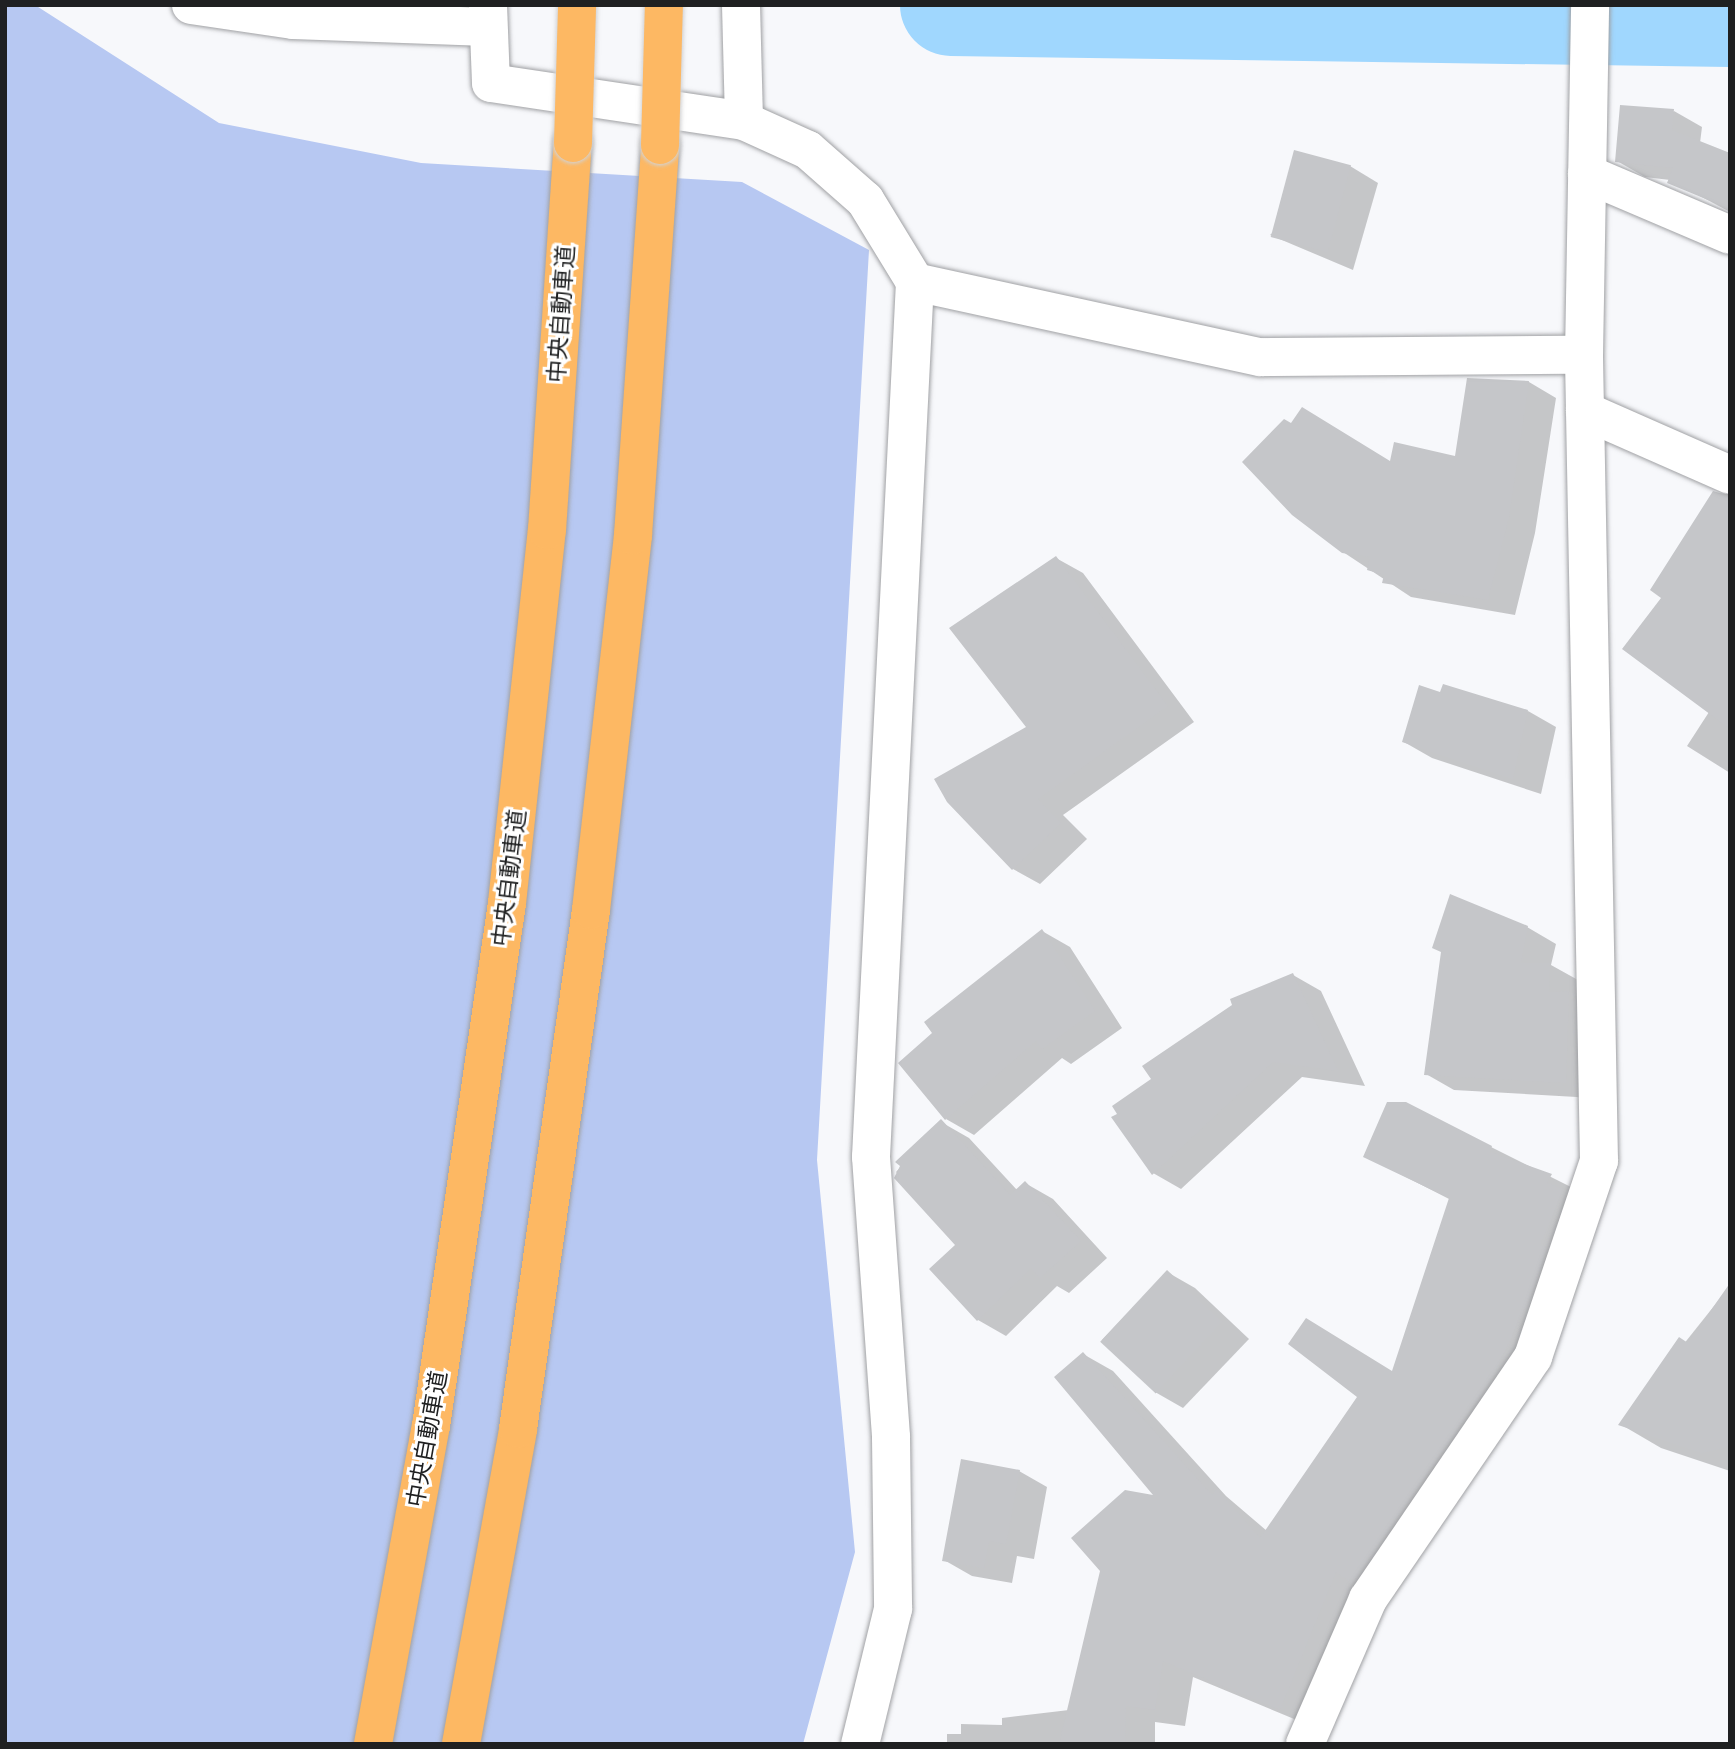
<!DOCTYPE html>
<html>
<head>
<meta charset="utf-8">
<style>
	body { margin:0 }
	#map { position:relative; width:1735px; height:1749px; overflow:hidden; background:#f7f8fb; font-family:"Space Grotesk","Noto Sans JP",sans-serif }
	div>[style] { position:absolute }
	.green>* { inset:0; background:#b7c8f2 }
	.shadow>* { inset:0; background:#0003 }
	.river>* { height:102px; margin:-51px; padding:0 51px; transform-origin:51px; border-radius:51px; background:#a0d7fe }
	.building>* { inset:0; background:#c5c6c9; transform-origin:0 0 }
	.roads { filter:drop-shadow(0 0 2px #a0a1a4) drop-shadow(0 0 2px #a0a1a4) }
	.street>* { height:38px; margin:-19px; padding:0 19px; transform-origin:19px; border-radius:19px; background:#fff }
	.highway>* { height:38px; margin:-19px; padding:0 19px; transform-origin:19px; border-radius:19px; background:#fdb863 }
	.bridges { filter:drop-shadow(0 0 2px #d2d2d3) drop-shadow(0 0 2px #d2d2d3) }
	.highway-bridge>* { height:38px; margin:-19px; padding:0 19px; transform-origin:19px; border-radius:19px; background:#fdb863 }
	span { translate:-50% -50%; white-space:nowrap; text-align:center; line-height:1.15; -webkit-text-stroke:6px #fff; paint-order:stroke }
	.street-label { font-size:23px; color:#1f2021 }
	.frame { position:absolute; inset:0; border:7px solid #1f2021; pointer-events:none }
</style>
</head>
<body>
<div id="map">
	<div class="green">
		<div style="clip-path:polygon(5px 5px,35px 5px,219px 123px,421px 163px,742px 182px,869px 250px,817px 1160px,855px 1552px,803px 1744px,5px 1744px)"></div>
	</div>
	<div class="shadow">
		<div style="clip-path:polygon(1674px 111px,1702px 127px,1700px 143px,1730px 155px,1730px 212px,1670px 180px,1645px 177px,1617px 161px)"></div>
		<div style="clip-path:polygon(1350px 166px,1378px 183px,1353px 270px,1270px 235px)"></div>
		<div style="clip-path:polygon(1468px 379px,1529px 382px,1556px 398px,1535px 533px,1515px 615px,1411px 597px,1343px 552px,1391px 463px,1456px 458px)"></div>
		<div style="clip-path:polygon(1714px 493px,1730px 494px,1730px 773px,1687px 746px,1709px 712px,1663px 598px)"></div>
		<div style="clip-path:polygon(1056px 558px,1083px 573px,1194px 722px,1063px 815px,1087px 839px,1040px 884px,1013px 869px)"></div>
		<div style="clip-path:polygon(1528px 711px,1556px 727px,1541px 794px,1432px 758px,1404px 742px)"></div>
		<div style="clip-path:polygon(1527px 927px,1556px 944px,1551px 965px,1578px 980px,1594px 1098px,1454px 1090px,1426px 1074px,1443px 952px)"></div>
		<div style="clip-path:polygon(1042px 931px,1070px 947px,1122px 1028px,1071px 1064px,1062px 1058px,974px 1135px,946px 1119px)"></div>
		<div style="clip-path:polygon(1293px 975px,1321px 991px,1365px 1086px,1302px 1077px,1181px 1189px,1153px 1173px)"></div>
		<div style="clip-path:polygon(941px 1122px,969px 1138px,1017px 1190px,1025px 1183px,1053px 1199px,1107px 1258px,1069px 1293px,1057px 1286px,1006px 1336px,978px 1320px,957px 1245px,896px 1172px)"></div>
		<div style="clip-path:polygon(1491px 1147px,1581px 1192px,1569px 1263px,1311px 1726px,1193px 1677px,1185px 1726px,1155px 1722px,1155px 1744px,947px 1744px,947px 1734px,961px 1734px,961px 1724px,1002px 1725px,1002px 1718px,1069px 1710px,1158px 1497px,1083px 1354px,1113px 1371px,1226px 1496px,1267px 1531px,1393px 1372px,1451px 1200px,1365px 1156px)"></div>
		<div style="clip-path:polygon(1167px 1272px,1195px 1288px,1249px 1339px,1183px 1408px,1155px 1392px,1102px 1340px)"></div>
		<div style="clip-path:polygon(1730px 1286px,1730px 1471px,1661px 1448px,1620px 1424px)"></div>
		<div style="clip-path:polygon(1019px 1471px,1047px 1487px,1034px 1559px,1017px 1556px,1012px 1583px,972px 1576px,944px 1560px)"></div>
	</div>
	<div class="river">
		<div style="left:951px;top:5px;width:779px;rotate:0.81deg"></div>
	</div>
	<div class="building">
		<div style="clip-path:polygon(1620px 105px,1674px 109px,1672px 130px,1730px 153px,1730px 209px,1667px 183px,1673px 168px,1615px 162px)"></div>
		<div style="left:1294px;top:150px;width:59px;height:90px;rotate:15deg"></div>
		<div style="clip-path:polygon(1467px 378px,1529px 381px,1509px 517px,1488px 600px,1382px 583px,1384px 575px,1367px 570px,1370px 557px,1342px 553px,1292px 515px,1242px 462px,1284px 419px,1291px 423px,1302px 407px,1390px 461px,1394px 442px,1455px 456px)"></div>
		<div style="clip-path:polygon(1713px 491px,1730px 496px,1730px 729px,1622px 649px,1661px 598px,1650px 590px)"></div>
		<div style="clip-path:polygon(1056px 556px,1168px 706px,1038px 799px,1061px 823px,1012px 870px,947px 802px,934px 779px,1026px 727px,949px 628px)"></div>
		<div style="clip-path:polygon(1443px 684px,1528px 710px,1513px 779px,1402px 742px,1419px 685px,1440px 692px)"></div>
		<div style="clip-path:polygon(1450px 894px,1528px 926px,1521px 963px,1550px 963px,1549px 992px,1569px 991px,1566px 1083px,1424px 1075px,1441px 952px,1432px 948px)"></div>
		<div style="clip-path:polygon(1042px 929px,1095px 1011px,1042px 1049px,1036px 1041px,945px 1120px,898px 1063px,932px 1033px,924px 1022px)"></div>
		<div style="clip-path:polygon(1293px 973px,1338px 1071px,1273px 1062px,1152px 1175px,1111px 1117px,1117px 1114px,1112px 1106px,1151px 1079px,1142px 1066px,1232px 1005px,1230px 999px)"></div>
		<div style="clip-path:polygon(1387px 1102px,1406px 1102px,1492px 1146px,1490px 1152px,1552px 1174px,1547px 1183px,1563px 1189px,1540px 1245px,1547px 1248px,1532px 1292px,1494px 1375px,1352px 1583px,1336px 1572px,1280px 1710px,1163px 1661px,1155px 1710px,1126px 1706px,1125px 1744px,1059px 1744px,1100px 1571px,1071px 1538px,1125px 1490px,1153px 1495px,1054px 1377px,1083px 1352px,1212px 1495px,1217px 1489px,1260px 1538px,1357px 1397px,1288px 1344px,1306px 1318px,1392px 1371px,1449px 1198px,1363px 1157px)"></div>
		<div style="clip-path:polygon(941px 1119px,1010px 1195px,1025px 1181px,1081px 1241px,1040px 1278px,1031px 1268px,977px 1321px,929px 1269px,955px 1245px,894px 1178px,900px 1166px,895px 1162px)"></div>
		<div style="left:1167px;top:1270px;width:76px;height:98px;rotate:43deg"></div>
		<div style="clip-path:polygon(1730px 1283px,1730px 1446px,1702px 1453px,1618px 1425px,1679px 1337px,1688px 1343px)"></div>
		<div style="clip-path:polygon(961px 1459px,1020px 1470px,1006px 1544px,989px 1541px,984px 1568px,942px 1561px)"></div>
	</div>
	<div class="roads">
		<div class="street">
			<div style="left:191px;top:5px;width:103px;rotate:8.4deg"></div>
			<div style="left:293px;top:20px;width:194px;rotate:2.1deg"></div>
			<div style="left:488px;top:5px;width:78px;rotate:87.8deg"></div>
			<div style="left:491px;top:83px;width:256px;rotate:8.5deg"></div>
			<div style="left:744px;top:121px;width:70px;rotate:24.4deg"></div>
			<div style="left:808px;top:150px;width:76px;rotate:41.3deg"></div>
			<div style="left:865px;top:200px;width:96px;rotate:58.6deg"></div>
			<div style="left:915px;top:282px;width:876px;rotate:92.88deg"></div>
			<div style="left:871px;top:1157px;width:281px;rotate:85.9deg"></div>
			<div style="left:891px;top:1437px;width:172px;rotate:89.3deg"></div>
			<div style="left:893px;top:1609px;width:139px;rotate:103.7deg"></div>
			<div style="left:741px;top:5px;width:116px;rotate:88.5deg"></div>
			<div style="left:1587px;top:174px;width:155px;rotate:23.1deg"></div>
			<div style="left:915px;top:282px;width:353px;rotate:12.3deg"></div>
			<div style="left:1260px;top:357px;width:324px;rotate:-0.4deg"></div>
			<div style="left:1585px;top:411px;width:158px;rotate:23.8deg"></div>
			<div style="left:1305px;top:1744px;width:158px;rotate:-66.5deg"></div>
			<div style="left:1368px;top:1599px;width:293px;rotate:-55.7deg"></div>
			<div style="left:1533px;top:1357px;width:207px;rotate:-71.4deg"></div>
			<div style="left:1599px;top:1161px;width:806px;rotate:-91.07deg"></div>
			<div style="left:1584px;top:355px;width:350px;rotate:-89deg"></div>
		</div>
		<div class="highway">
			<div style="left:373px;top:1744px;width:323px;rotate:-79.7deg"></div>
			<div style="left:431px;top:1426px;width:528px;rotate:-81.73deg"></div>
			<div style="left:507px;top:903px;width:375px;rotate:-83.9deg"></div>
			<div style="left:547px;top:530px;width:388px;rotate:-86.2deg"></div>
			<div style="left:461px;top:1744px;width:320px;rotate:-79.7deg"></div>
			<div style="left:518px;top:1429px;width:524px;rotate:-81.99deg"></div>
			<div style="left:591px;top:910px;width:377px;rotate:-83.6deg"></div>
			<div style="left:633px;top:535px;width:391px;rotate:-86deg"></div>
		</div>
	</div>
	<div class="bridges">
		<div class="highway-bridge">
			<div style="left:573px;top:143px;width:138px;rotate:-88.3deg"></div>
			<div style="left:660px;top:145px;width:140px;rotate:-88.4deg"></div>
		</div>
	</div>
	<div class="street-label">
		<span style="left:561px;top:314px;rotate:-86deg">中央自動車道</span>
		<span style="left:509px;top:878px;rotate:-83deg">中央自動車道</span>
		<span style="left:427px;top:1439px;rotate:-80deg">中央自動車道</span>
	</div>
	<div class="frame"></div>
</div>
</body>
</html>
